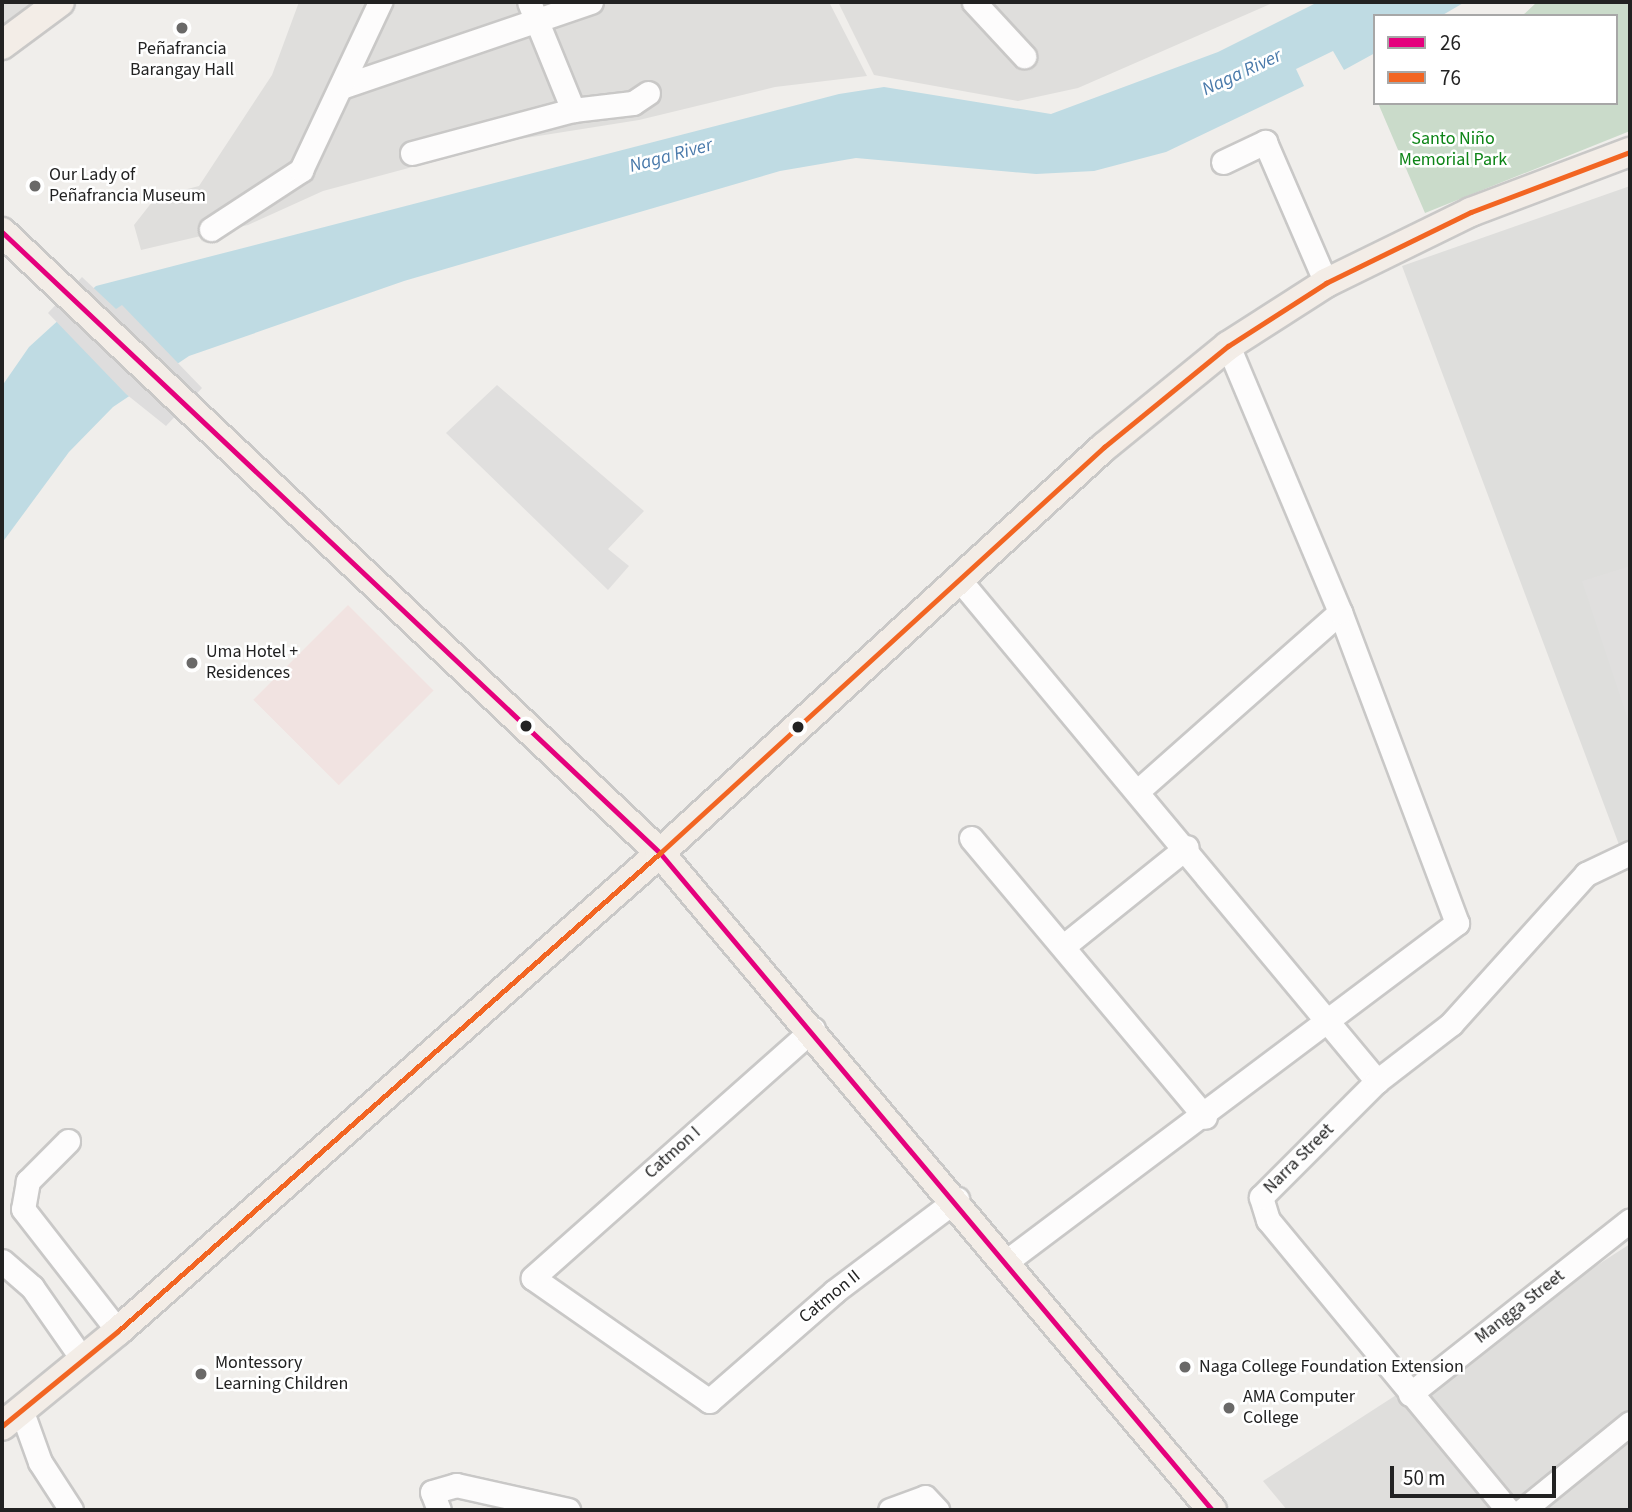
<!DOCTYPE html>
<html>
<head>
<meta charset="utf-8">
<style>
	body { margin:0 }
	#map { position:relative; width:1632px; height:1512px; overflow:hidden; background:#f0eeeb; font-family:"Source Sans 3",sans-serif }
	div>[style] { position:absolute }
	.residential>* { inset:0; background:#dfdedc }
	.commercial>* { inset:0; background:#f1e3e1; transform-origin:0 0 }
	.religious>* { inset:0; background:#dededc }
	.cemetery>* { inset:0; background:#cadbca }
	.parking>* { inset:0; background:#e0dfde }
	.water>* { inset:0; background:#bfdbe3 }
	.pier>* { inset:0; background:#dedddd }
	.roads { filter:drop-shadow(2px 0 #c9c8c7) drop-shadow(-2px 0 #c9c8c7) drop-shadow(0 2px #c9c8c7) drop-shadow(0 -2px #c9c8c7) }
	.minor>* { height:23px; margin:-11.5px; padding:0 11.5px; transform-origin:11.5px; border-radius:11.5px; background:#fdfcfc }
	.major>* { height:28px; margin:-14px; padding:0 14px; transform-origin:14px; border-radius:14px; background:#f3ede7 }
	.bus-1>* { height:5px; margin:-2.5px; padding:0 2.5px; transform-origin:2.5px; border-radius:2.5px; background:#e5007d }
	.bus-2>* { height:5px; margin:-2.5px; padding:0 2.5px; transform-origin:2.5px; border-radius:2.5px; background:#f26522 }
	.dots>* { width:19px; height:19px; translate:-50% -50%; box-sizing:border-box; border:4px solid #fff; border-radius:50% }
	span { translate:-50% -50%; white-space:nowrap; text-align:center; line-height:1.15; -webkit-text-stroke:5px #fff; paint-order:stroke }
	.poi-label { font-size:18px; color:#222 }
	.left { translate:0 -50%; text-align:left }
	.park-label { font-size:18px; color:#0c8416 }
	.street-label { font-size:18px; color:#222 }
	.water-label { font-size:19px; color:#4a7aab; font-style:italic }
	.frame { position:absolute; inset:0; border:4px solid #222; pointer-events:none }
	.legend { position:absolute; left:1373px; top:14px; width:245px; height:91px; box-sizing:border-box; background:#fff; border:2px solid #a7a7a7; margin:0; padding:9px 12px; list-style:none; font-size:21px; color:#222 }
	.legend li { display:flex; align-items:center; gap:14px; height:35px }
	.legend b { width:35px; border:2px solid #a7a7a7 }
	.scale { position:absolute; left:1390px; top:1466px; width:166px; height:32px; box-sizing:border-box; border:4px solid #222; border-top:0; padding-left:9px; font-size:21px; line-height:24px; white-space:nowrap; color:#222; -webkit-text-stroke:5px #fff; paint-order:stroke }
</style>
</head>
<body>
<div id="map">
	<div class="residential">
		<i style="clip-path:polygon(2px 2px,38px 2px,2px 29px)"></i>
		<i style="clip-path:polygon(299px 2px,829px 2px,867px 76px,775px 87px,639px 120px,513px 140px,323px 191px,248px 225px,141px 250px,134px 225px,156px 197px,199px 186px,272px 75px)"></i>
		<i style="clip-path:polygon(838px 2px,1275px 2px,1078px 88px,1018px 101px,874px 75px)"></i>
		<i style="clip-path:polygon(1630px 1244px,1630px 1510px,1287px 1510px,1263px 1481px)"></i>
	</div>
	<div class="commercial">
		<i style="left:348px;top:605px;width:121px;height:134px;rotate:45deg"></i>
	</div>
	<div class="religious">
		<i style="clip-path:polygon(1630px 186px,1630px 874px,1402px 266px)"></i>
	</div>
	<div class="cemetery">
		<i style="clip-path:polygon(1537px 2px,1630px 2px,1630px 131px,1425px 213px,1378px 103px,1616px 103px,1616px 16px,1522px 16px)"></i>
	</div>
	<div class="parking">
		<i style="clip-path:polygon(497px 385px,644px 511px,608px 549px,629px 566px,608px 590px,446px 433px)"></i>
		<i style="clip-path:polygon(1630px 566px,1630px 726px,1582px 581px)"></i>
	</div>
	<div class="water">
		<i style="clip-path:polygon(1318px 2px,1465px 2px,1441px 16px,1375px 16px,1375px 53px,1344px 70px,1333px 51px,1296px 69px,1304px 86px,1166px 152px,1094px 171px,1036px 174px,856px 158px,780px 171px,404px 281px,189px 356px,113px 407px,69px 452px,2px 543px,2px 386px,29px 347px,96px 286px,839px 94px,884px 87px,1051px 114px,1218px 52px)"></i>
	</div>
	<div class="pier">
		<i style="clip-path:polygon(82px 277px,116px 309px,122px 305px,202px 388px,166px 426px,126px 394px,48px 313px)"></i>
	</div>
	<div class="roads">
		<div class="minor">
			<i style="left:529px;top:2px;width:117px;rotate:67.8deg"></i>
			<i style="left:974px;top:2px;width:74px;rotate:47.2deg"></i>
			<i style="left:341px;top:87px;width:264px;rotate:-18.8deg"></i>
			<i style="left:412px;top:153px;width:167px;rotate:-15deg"></i>
			<i style="left:573px;top:110px;width:60px;rotate:-6.7deg"></i>
			<i style="left:633px;top:103px;width:18px;rotate:-34deg"></i>
			<i style="left:1223px;top:162px;width:47px;rotate:-25.5deg"></i>
			<i style="left:1265px;top:142px;width:154px;rotate:66.6deg"></i>
			<i style="left:211px;top:229px;width:108px;rotate:-33.2deg"></i>
			<i style="left:301px;top:170px;width:186px;rotate:-64.8deg"></i>
			<i style="left:958px;top:578px;width:655px;rotate:50.21deg"></i>
			<i style="left:1140px;top:789px;width:267px;rotate:-41.5deg"></i>
			<i style="left:971px;top:838px;width:364px;rotate:50deg"></i>
			<i style="left:1065px;top:945px;width:156px;rotate:-38.8deg"></i>
			<i style="left:813px;top:1029px;width:375px;rotate:138.4deg"></i>
			<i style="left:533px;top:1278px;width:215px;rotate:34.9deg"></i>
			<i style="left:709px;top:1401px;width:167px;rotate:-41.1deg"></i>
			<i style="left:835px;top:1291px;width:153px;rotate:-37deg"></i>
			<i style="left:68px;top:1141px;width:57px;rotate:135deg"></i>
			<i style="left:28px;top:1181px;width:28px;rotate:100deg"></i>
			<i style="left:23px;top:1209px;width:155px;rotate:52.1deg"></i>
			<i style="left:2px;top:1261px;width:40px;rotate:41deg"></i>
			<i style="left:32px;top:1287px;width:89px;rotate:55.1deg"></i>
			<i style="left:1007px;top:1261px;width:563px;rotate:-36.91deg"></i>
			<i style="left:1457px;top:923px;width:332px;rotate:-110.6deg"></i>
			<i style="left:1340px;top:612px;width:289px;rotate:-112.8deg"></i>
			<i style="left:1410px;top:1394px;width:280px;rotate:-38.3deg"></i>
			<i style="left:22px;top:1412px;width:53px;rotate:70.2deg"></i>
			<i style="left:40px;top:1462px;width:57px;rotate:57.1deg"></i>
			<i style="left:439px;top:1510px;width:19px;rotate:-111deg"></i>
			<i style="left:432px;top:1492px;width:25px;rotate:-16deg"></i>
			<i style="left:456px;top:1485px;width:115px;rotate:12.6deg"></i>
			<i style="left:890px;top:1510px;width:37px;rotate:-20deg"></i>
			<i style="left:925px;top:1497px;width:18px;rotate:47deg"></i>
			<i style="left:1508px;top:1510px;width:376px;rotate:-129.6deg"></i>
			<i style="left:1268px;top:1220px;width:24px;rotate:-107deg"></i>
			<i style="left:1261px;top:1197px;width:164px;rotate:-45deg"></i>
			<i style="left:1377px;top:1081px;width:93px;rotate:-37.6deg"></i>
			<i style="left:1451px;top:1024px;width:202px;rotate:-48deg"></i>
			<i style="left:1586px;top:874px;width:49px;rotate:-25.5deg"></i>
			<i style="left:1523px;top:1510px;width:138px;rotate:-39.1deg"></i>
		</div>
		<div class="major">
			<i style="left:2px;top:45px;width:72px;rotate:-36.6deg"></i>
			<i style="left:2px;top:232px;width:905px;rotate:43.34deg"></i>
			<i style="left:660px;top:853px;width:858px;rotate:49.96deg"></i>
			<i style="left:2px;top:1426px;width:150px;rotate:-39.3deg"></i>
			<i style="left:118px;top:1331px;width:723px;rotate:-41.41deg"></i>
			<i style="left:660px;top:853px;width:602px;rotate:-42.44deg"></i>
			<i style="left:1104px;top:447px;width:160px;rotate:-39.2deg"></i>
			<i style="left:1228px;top:346px;width:117px;rotate:-32.7deg"></i>
			<i style="left:1326px;top:283px;width:161px;rotate:-26.1deg"></i>
			<i style="left:1471px;top:212px;width:170px;rotate:-20.7deg"></i>
		</div>
	</div>
	<div class="bus-1">
		<i style="left:2px;top:232px;width:905px;rotate:43.34deg"></i>
		<i style="left:660px;top:853px;width:858px;rotate:49.96deg"></i>
	</div>
	<div class="bus-2">
		<i style="left:2px;top:1426px;width:150px;rotate:-39.3deg"></i>
		<i style="left:118px;top:1331px;width:723px;rotate:-41.41deg"></i>
		<i style="left:660px;top:853px;width:602px;rotate:-42.44deg"></i>
		<i style="left:1104px;top:447px;width:160px;rotate:-39.2deg"></i>
		<i style="left:1228px;top:346px;width:117px;rotate:-32.7deg"></i>
		<i style="left:1326px;top:283px;width:161px;rotate:-26.1deg"></i>
		<i style="left:1471px;top:212px;width:170px;rotate:-20.7deg"></i>
	</div>
	<div class="dots">
		<i style="left:182px;top:28px;background:#6a6968"></i>
		<i style="left:35px;top:186px;background:#6a6968"></i>
		<i style="left:192px;top:663px;background:#6a6968"></i>
		<i style="left:526px;top:726px;background:#222"></i>
		<i style="left:798px;top:727px;background:#222"></i>
		<i style="left:1185px;top:1367px;background:#6a6968"></i>
		<i style="left:201px;top:1374px;background:#6a6968"></i>
		<i style="left:1229px;top:1408px;background:#6a6968"></i>
	</div>
	<div class="poi-label">
		<span style="left:182px;top:60px">Peñafrancia<br>Barangay Hall</span>
		<span class="left" style="left:49px;top:186px">Our Lady of<br>Peñafrancia Museum</span>
		<span class="left" style="left:206px;top:663px">Uma Hotel +<br>Residences</span>
		<span class="left" style="left:215px;top:1374px">Montessory<br>Learning Children</span>
		<span class="left" style="left:1199px;top:1367px">Naga College Foundation Extension</span>
		<span class="left" style="left:1243px;top:1408px">AMA Computer<br>College</span>
	</div>
	<div class="park-label">
		<span style="left:1453px;top:150px">Santo Niño<br>Memorial Park</span>
	</div>
	<div class="street-label">
		<span style="left:673px;top:1153px;rotate:-42deg">Catmon I</span>
		<span style="left:1299px;top:1159px;rotate:-45deg">Narra Street</span>
		<span style="left:830px;top:1297px;rotate:-39deg">Catmon II</span>
		<span style="left:1520px;top:1307px;rotate:-38deg">Mangga Street</span>
	</div>
	<div class="water-label">
		<span style="left:1242px;top:73px;rotate:-25deg">Naga River</span>
		<span style="left:671px;top:156px;rotate:-15deg">Naga River</span>
	</div>
	<div class="frame"></div>
	<ul class="legend">
	<li><b style="height:9px;background:#e5007d"></b>26</li>
	<li><b style="height:9px;background:#f26522"></b>76</li>
	</ul>
	<div class="scale">50 m</div>
</div>
</body>
</html>
